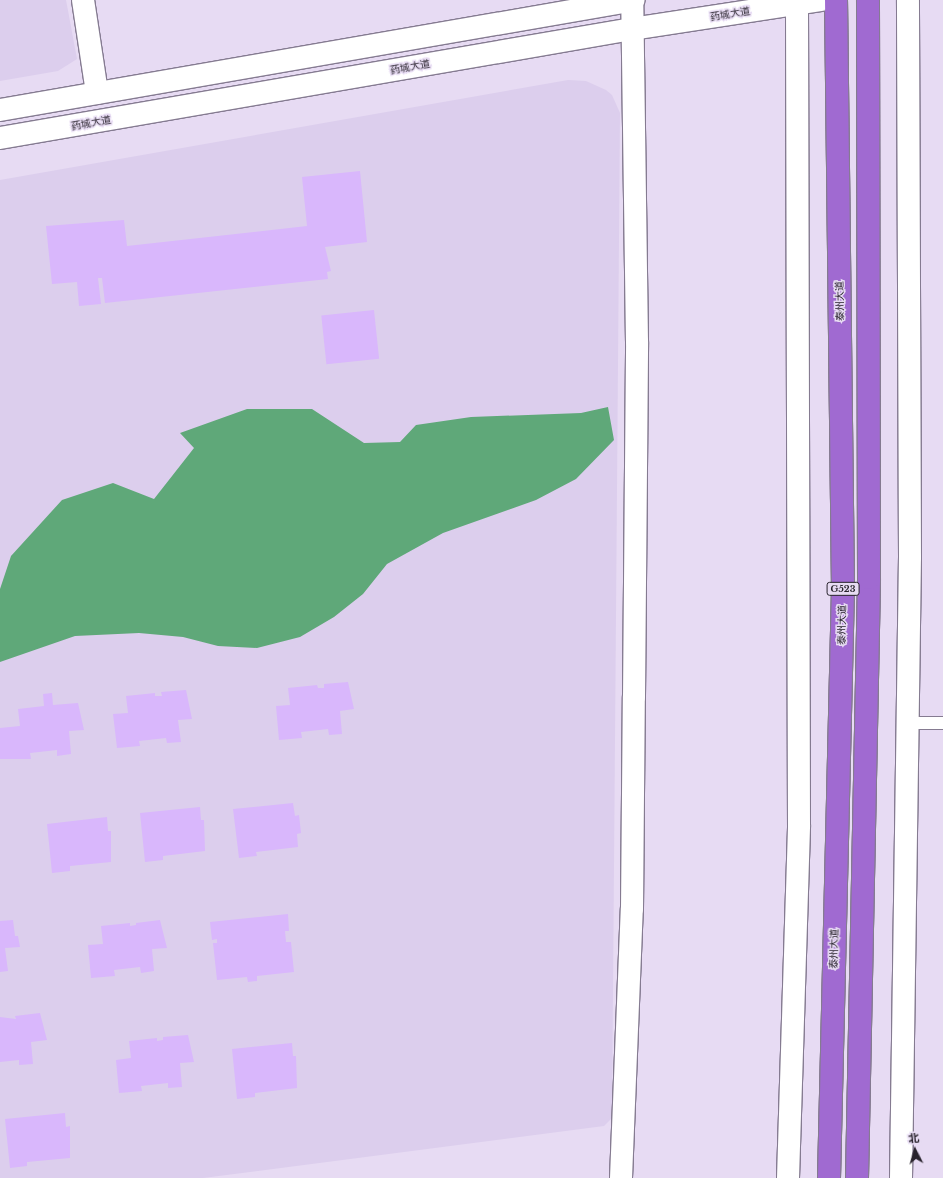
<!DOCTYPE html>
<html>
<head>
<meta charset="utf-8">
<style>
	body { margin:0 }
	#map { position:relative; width:943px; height:1178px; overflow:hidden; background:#e7dbf3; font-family:"Libre Baskerville","Noto Sans SC",serif }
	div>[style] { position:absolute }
	.built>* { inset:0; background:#dcceed }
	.water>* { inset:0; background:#5fa879 }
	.building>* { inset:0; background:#d9b7fc; transform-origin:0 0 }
	.roads { filter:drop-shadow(1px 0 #857b91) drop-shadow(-1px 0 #857b91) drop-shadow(0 1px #857b91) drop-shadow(0 -1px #857b91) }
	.lane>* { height:12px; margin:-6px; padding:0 6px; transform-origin:6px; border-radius:6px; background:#fff }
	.street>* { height:22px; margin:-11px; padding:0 11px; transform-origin:11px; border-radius:11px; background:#fff }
	.secondary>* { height:22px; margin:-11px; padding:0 11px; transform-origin:11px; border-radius:11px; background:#fff }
	.highway>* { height:22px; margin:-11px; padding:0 11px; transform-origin:11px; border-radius:11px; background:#a06ad1 }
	span { translate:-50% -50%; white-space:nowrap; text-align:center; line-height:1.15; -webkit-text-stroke:3px #e7dbf3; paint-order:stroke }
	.shield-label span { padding:1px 3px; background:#e7dbf3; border:1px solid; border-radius:3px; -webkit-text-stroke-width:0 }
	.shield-label { font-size:9px; color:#28232c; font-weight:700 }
	.street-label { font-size:10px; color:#28232c }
	.north { position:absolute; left:895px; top:1130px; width:40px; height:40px; -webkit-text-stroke:3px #e7dbf3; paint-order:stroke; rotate:354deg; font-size:11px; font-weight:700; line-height:16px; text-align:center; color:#28232c }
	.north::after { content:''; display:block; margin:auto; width:14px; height:18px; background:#28232c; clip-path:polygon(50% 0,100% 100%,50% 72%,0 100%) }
</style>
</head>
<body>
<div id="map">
	<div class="built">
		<i style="clip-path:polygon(0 0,66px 0,77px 59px,58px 71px,0 81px)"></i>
		<i style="clip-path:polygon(568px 80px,586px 81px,606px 90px,612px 95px,620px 113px,612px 1118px,604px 1126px,203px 1178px,0 1178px,0 180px)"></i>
	</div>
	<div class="water">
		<i style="clip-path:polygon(608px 407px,614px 440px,576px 479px,536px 500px,443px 533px,387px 564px,363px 594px,334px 617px,300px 637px,257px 648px,218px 646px,183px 637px,139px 633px,75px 636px,0 662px,0 589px,11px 556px,62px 500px,113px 483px,154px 499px,194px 448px,180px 433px,247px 409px,312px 409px,364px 443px,400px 442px,416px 425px,471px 417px,581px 413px)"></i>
	</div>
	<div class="building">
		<i style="clip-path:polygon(360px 171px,367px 242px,325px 247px,331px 271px,327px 272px,328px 279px,105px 303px,102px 278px,98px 278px,101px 304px,79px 306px,77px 282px,52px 284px,46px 226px,124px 220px,127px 246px,307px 226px,302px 177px)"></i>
		<i style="left:374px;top:310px;width:49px;height:53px;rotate:84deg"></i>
		<i style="clip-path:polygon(348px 682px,354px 709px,340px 711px,342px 734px,329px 735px,328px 729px,301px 732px,302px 738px,279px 740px,276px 706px,290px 705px,288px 688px,317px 685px,318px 688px,324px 688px,324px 684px)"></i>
		<i style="clip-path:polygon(186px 690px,192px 719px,178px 720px,181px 742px,167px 743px,166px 738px,139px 741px,140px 746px,117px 748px,113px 714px,128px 713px,126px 696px,155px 693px,155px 696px,162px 696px,161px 692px)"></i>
		<i style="clip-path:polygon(52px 693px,53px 705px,78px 703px,84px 730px,69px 731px,71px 754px,57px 756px,57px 750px,30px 753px,31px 759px,0 759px,0 728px,20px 726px,18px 709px,44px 706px,43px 694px)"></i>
		<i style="clip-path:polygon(293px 803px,295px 816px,299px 815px,301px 833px,297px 834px,298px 847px,256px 852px,257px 856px,239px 858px,233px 809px)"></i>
		<i style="clip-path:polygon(200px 807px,201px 820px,204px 820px,205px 851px,163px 856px,163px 860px,145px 862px,140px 813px)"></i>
		<i style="clip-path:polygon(107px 817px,108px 831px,111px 831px,111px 862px,70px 866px,70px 871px,52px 873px,47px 824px)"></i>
		<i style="clip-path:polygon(288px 914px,289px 931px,285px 931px,286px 942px,291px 942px,294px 972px,257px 976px,257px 981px,248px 982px,247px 977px,217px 980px,213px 943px,217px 943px,217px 939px,212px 940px,210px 922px)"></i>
		<i style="clip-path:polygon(13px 920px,15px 936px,18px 936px,20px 947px,5px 948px,8px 971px,0 972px,0 921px)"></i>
		<i style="clip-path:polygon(160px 920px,167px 948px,152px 949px,154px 971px,141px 973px,140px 967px,114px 970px,115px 976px,91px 978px,88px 945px,103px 944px,101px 926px,130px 923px,130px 926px,136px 925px,136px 923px)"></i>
		<i style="clip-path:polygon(40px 1013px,47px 1040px,31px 1042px,33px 1064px,19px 1065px,19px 1060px,0 1062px,0 1017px,16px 1019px,15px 1016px)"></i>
		<i style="clip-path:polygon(188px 1035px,194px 1062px,180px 1063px,182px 1087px,168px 1088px,168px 1083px,141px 1086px,142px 1091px,119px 1093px,116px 1060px,131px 1058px,129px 1041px,157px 1038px,157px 1041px,163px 1040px,163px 1037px)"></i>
		<i style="clip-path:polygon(292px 1043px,293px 1056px,296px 1056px,297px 1088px,255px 1093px,255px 1097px,237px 1099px,232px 1049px)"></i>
		<i style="clip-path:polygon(65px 1113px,66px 1127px,70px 1126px,70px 1158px,27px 1162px,27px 1166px,10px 1168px,5px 1119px)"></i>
	</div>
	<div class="roads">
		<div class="lane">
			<i style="left:907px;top:723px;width:36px"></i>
		</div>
		<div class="street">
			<i style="left:788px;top:1178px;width:353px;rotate:-88.2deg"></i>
			<i style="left:799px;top:825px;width:825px;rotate:-90.14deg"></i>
			<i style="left:901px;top:1178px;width:621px;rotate:-89.17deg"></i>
			<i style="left:910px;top:557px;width:557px;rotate:-90.21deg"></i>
		</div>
		<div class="secondary">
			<i style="left:83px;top:0;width:94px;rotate:81.4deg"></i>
			<i style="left:0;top:110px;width:643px;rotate:-9.84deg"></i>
			<i style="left:0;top:138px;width:641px;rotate:-9.79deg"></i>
			<i style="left:632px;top:29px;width:191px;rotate:-8.7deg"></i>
			<i style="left:621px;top:1178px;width:269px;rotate:-87.7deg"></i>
			<i style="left:632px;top:909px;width:212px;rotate:-89.5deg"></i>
			<i style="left:634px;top:697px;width:355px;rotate:-89.5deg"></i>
			<i style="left:637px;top:342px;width:342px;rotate:-90.8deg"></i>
		</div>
		<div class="highway">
			<i style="left:829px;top:1178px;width:590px;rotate:-88.64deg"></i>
			<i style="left:843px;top:588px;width:588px;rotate:-90.68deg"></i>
			<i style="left:857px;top:1178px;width:600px;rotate:-88.85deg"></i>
			<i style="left:869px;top:578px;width:578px;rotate:-90.1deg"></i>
		</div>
	</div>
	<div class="shield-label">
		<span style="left:843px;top:589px">G523</span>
	</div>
	<div class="street-label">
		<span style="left:730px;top:14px;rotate:-9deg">药城大道</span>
		<span style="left:410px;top:67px;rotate:-10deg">药城大道</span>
		<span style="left:91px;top:123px;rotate:-10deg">药城大道</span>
		<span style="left:840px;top:301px;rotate:-91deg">泰州大道</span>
		<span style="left:842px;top:625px;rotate:-89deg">泰州大道</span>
		<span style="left:834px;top:949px;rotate:-89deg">泰州大道</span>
	</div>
	<div class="north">北</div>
</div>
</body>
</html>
